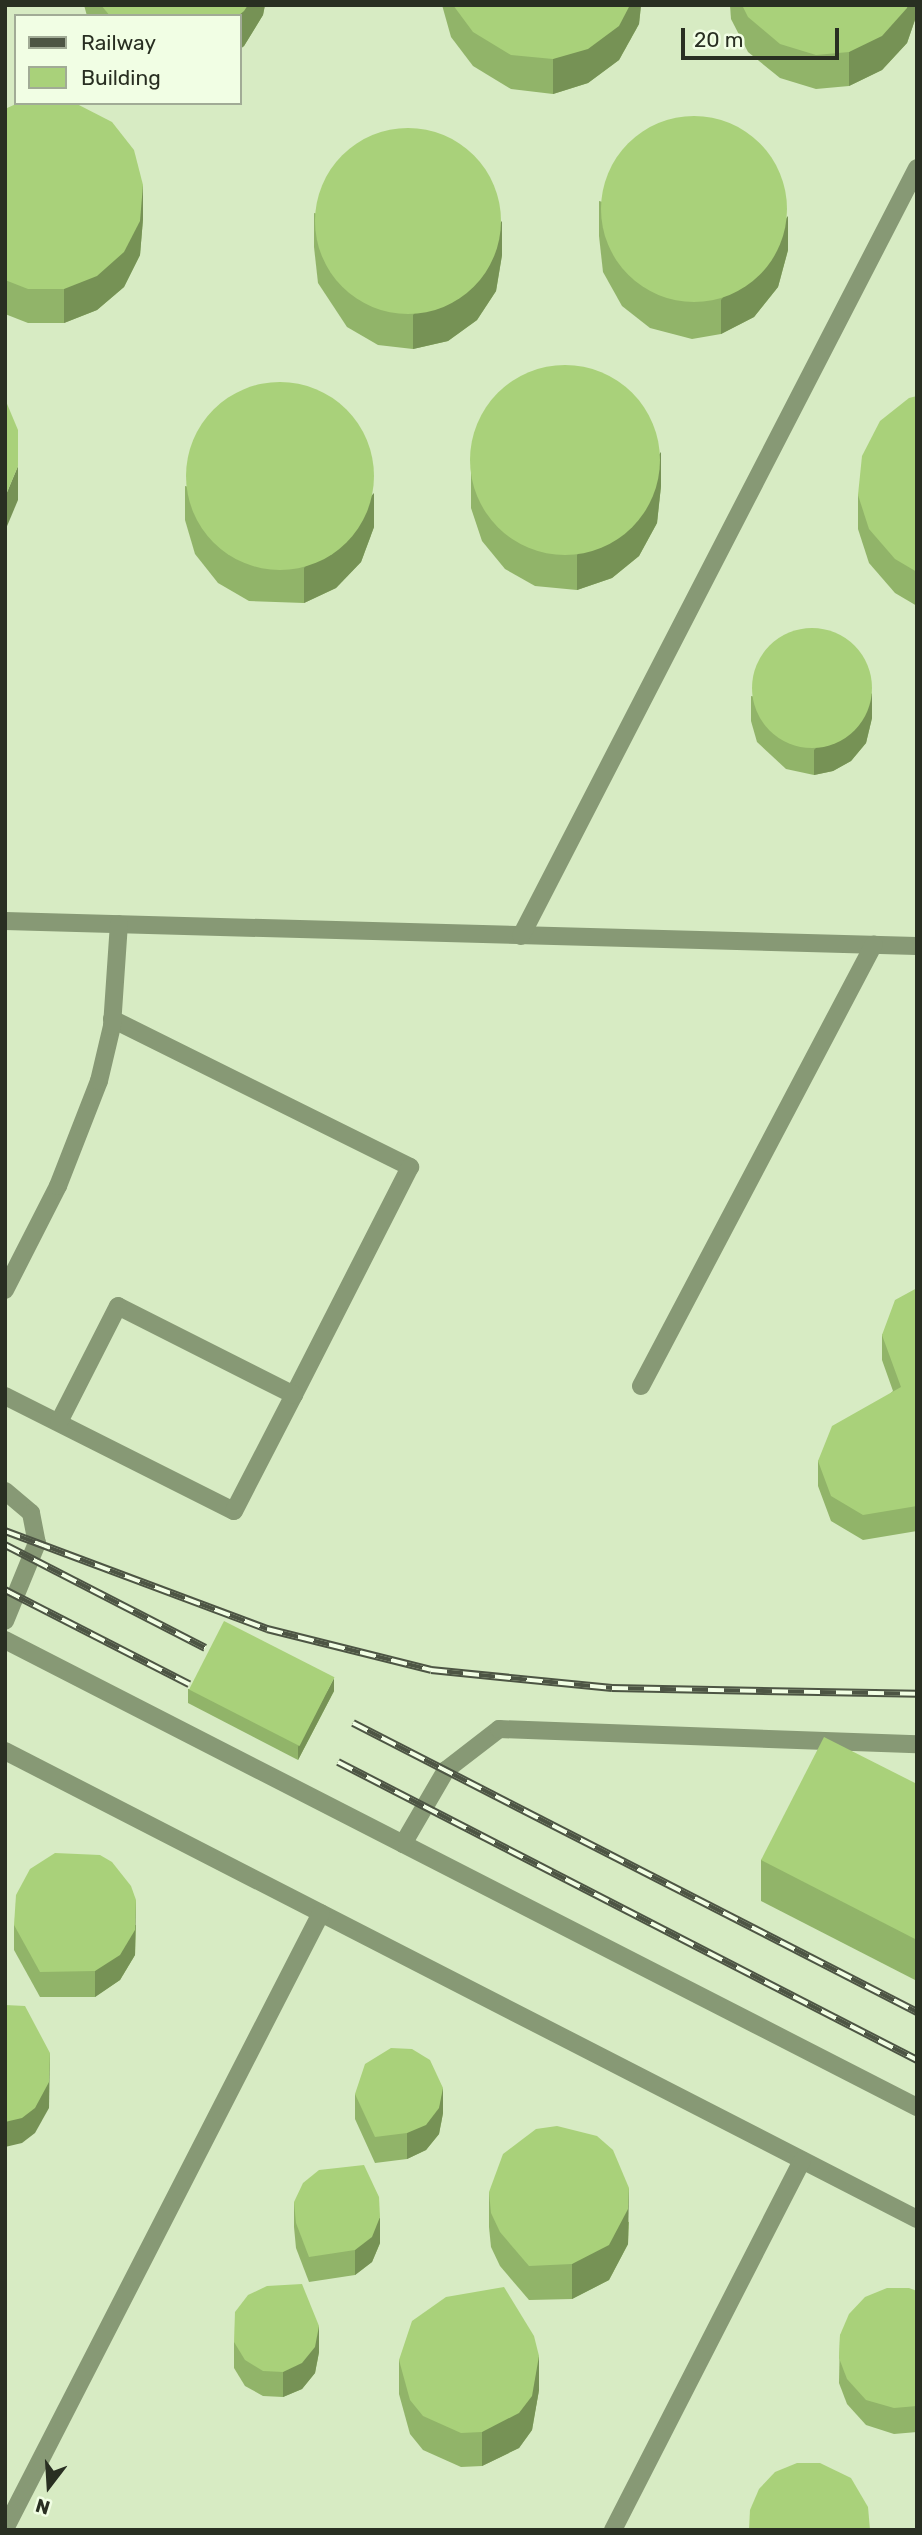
<!DOCTYPE html>
<html>
<head>
<meta charset="utf-8">
<style>
	body { margin:0 }
	#map { position:relative; width:922px; height:2535px; overflow:hidden; background:#e2f2d2; font-family:Rubik,sans-serif }
	div>[style] { position:absolute }
	.built>* { inset:0; background:#d7ebc3 }
	.lane>* { height:18px; margin:-9px; padding:0 9px; transform-origin:9px; border-radius:9px; background:#879975 }
	.rail>* { height:8px; margin-top:-4px; transform-origin:0; background:repeating-linear-gradient(90deg,#f1fee4 0 16px,#4d5544 0 32px); box-sizing:border-box; border-block:2px solid #4d5544 }
	.wall>* { inset:0; background:#91b469 }
	.shaded-wall>* { inset:0; background:#769255 }
	.building>* { inset:0; background:#a9d17a; transform-origin:0 0 }
	.round { border-radius:50% }
	span { translate:-50% -50%; white-space:nowrap; text-align:center; line-height:1.15; -webkit-text-stroke:7px #f1fee4; paint-order:stroke }
	.frame { position:absolute; inset:0; border:7px solid #292f22; pointer-events:none }
	.legend { position:absolute; left:14px; top:14px; width:228px; height:91px; box-sizing:border-box; background:#f1fee4; border:2px solid #a1ab96; margin:0; padding:9px 12px; list-style:none; font-size:21px; color:#292f22 }
	.legend li { display:flex; align-items:center; gap:14px; height:35px }
	.legend b { width:35px; border:2px solid #a1ab96 }
	.north { position:absolute; left:14px; top:2451px; width:70px; height:70px; -webkit-text-stroke:5px #f1fee4; paint-order:stroke; rotate:197deg; font-size:19px; font-weight:700; line-height:28px; text-align:center; color:#292f22 }
	.north::after { content:''; display:block; margin:auto; width:24px; height:32px; background:#292f22; clip-path:polygon(50% 0,100% 100%,50% 72%,0 100%) }
	.scale { position:absolute; left:681px; top:28px; width:158px; height:32px; box-sizing:border-box; border:4px solid #292f22; border-top:0; padding-left:9px; font-size:21px; line-height:24px; white-space:nowrap; color:#292f22; -webkit-text-stroke:5px #f1fee4; paint-order:stroke }
</style>
</head>
<body>
<div id="map">
	<div class="built">
		<i style="clip-path:polygon(evenodd,5px 5px,917px 5px,917px 2530px,5px 2530px,5px 5px,16px 16px,240px 16px,240px 103px,16px 103px,16px 16px)"></i>
	</div>
	<div class="lane">
		<i style="left:5px;top:921px;width:912px;rotate:1.57deg"></i>
		<i style="left:521px;top:936px;width:864px;rotate:-62.72deg"></i>
		<i style="left:112px;top:1019px;width:333px;rotate:26.4deg"></i>
		<i style="left:410px;top:1167px;width:256px;rotate:117deg"></i>
		<i style="left:5px;top:1290px;width:117px;rotate:-63deg"></i>
		<i style="left:58px;top:1186px;width:113px;rotate:-68.7deg"></i>
		<i style="left:99px;top:1081px;width:57px;rotate:-76.7deg"></i>
		<i style="left:112px;top:1026px;width:102px;rotate:-86.1deg"></i>
		<i style="left:641px;top:1386px;width:499px;rotate:-62.2deg"></i>
		<i style="left:5px;top:1396px;width:256px;rotate:26.7deg"></i>
		<i style="left:234px;top:1511px;width:131px;rotate:-62.7deg"></i>
		<i style="left:294px;top:1395px;width:197px;rotate:-153.2deg"></i>
		<i style="left:118px;top:1306px;width:130px;rotate:117deg"></i>
		<i style="left:5px;top:1491px;width:34px;rotate:40deg"></i>
		<i style="left:31px;top:1513px;width:31px;rotate:79deg"></i>
		<i style="left:37px;top:1543px;width:84px;rotate:112.3deg"></i>
		<i style="left:5px;top:1640px;width:1025px;rotate:27.12deg"></i>
		<i style="left:5px;top:1751px;width:1025px;rotate:27.16deg"></i>
		<i style="left:403px;top:1844px;width:86px;rotate:-59.8deg"></i>
		<i style="left:446px;top:1770px;width:67px;rotate:-37.7deg"></i>
		<i style="left:499px;top:1729px;width:418px;rotate:2.1deg"></i>
		<i style="left:5px;top:2529px;width:692px;rotate:-62.84deg"></i>
		<i style="left:613px;top:2530px;width:415px;rotate:-62.9deg"></i>
	</div>
	<div class="rail">
		<i style="left:5px;top:1531px;width:280px;rotate:20.5deg"></i>
		<i style="left:267px;top:1629px;width:169px;rotate:14deg"></i>
		<i style="left:431px;top:1670px;width:182px;rotate:5.7deg"></i>
		<i style="left:612px;top:1688px;width:305px;rotate:1.1deg"></i>
		<i style="left:5px;top:1545px;width:225px;rotate:27.2deg"></i>
		<i style="left:5px;top:1590px;width:207px;rotate:27.1deg"></i>
		<i style="left:353px;top:1723px;width:634px;rotate:27.13deg"></i>
		<i style="left:338px;top:1762px;width:651px;rotate:27.23deg"></i>
	</div>
	<div class="wall">
		<i style="clip-path:polygon(84px 5px,265px 5px,263px 15px,244px 46px,240px 49px,240px 16px,87px 16px)"></i>
		<i style="clip-path:polygon(442px 5px,641px 5px,639px 24px,619px 60px,588px 83px,553px 94px,511px 89px,473px 66px,451px 37px)"></i>
		<i style="clip-path:polygon(730px 5px,917px 5px,917px 14px,907px 43px,882px 70px,849px 86px,816px 89px,780px 78px,748px 52px,731px 19px)"></i>
		<i style="clip-path:polygon(5px 109px,143px 219px,140px 255px,124px 287px,97px 310px,64px 323px,28px 323px,5px 314px)"></i>
		<i style="clip-path:polygon(599px 201px,788px 250px,778px 287px,754px 317px,721px 334px,692px 339px,650px 328px,622px 306px,603px 272px,599px 236px)"></i>
		<i style="clip-path:polygon(314px 213px,502px 255px,496px 291px,477px 320px,448px 341px,413px 349px,378px 345px,347px 327px,318px 283px,314px 247px)"></i>
		<i style="clip-path:polygon(917px 396px,917px 606px,895px 593px,869px 563px,858px 529px,858px 495px)"></i>
		<i style="clip-path:polygon(471px 473px,661px 486px,657px 523px,639px 556px,612px 578px,577px 590px,535px 586px,505px 569px,482px 541px,471px 508px)"></i>
		<i style="clip-path:polygon(185px 486px,374px 527px,361px 562px,336px 588px,304px 603px,249px 601px,218px 583px,195px 554px,185px 520px)"></i>
		<i style="clip-path:polygon(751px 696px,872px 718px,866px 743px,851px 761px,833px 771px,814px 775px,786px 769px,757px 742px,751px 721px)"></i>
		<i style="clip-path:polygon(917px 1288px,917px 1531px,863px 1540px,831px 1521px,818px 1486px,818px 1461px,893px 1391px,882px 1360px,882px 1335px)"></i>
		<i style="clip-path:polygon(188px 1689px,334px 1691px,298px 1760px,188px 1703px)"></i>
		<i style="clip-path:polygon(917px 1784px,917px 1981px,761px 1901px,761px 1860px)"></i>
		<i style="clip-path:polygon(14px 1925px,136px 1925px,135px 1955px,120px 1980px,95px 1997px,40px 1997px,14px 1950px)"></i>
		<i style="clip-path:polygon(355px 2094px,443px 2113px,439px 2134px,426px 2150px,407px 2159px,375px 2163px,355px 2119px)"></i>
		<i style="clip-path:polygon(489px 2192px,629px 2222px,628px 2244px,609px 2280px,572px 2299px,529px 2300px,500px 2266px,491px 2247px,489px 2227px)"></i>
		<i style="clip-path:polygon(294px 2202px,380px 2243px,372px 2262px,355px 2275px,309px 2282px,296px 2248px,294px 2227px)"></i>
		<i style="clip-path:polygon(917px 2291px,917px 2432px,894px 2434px,866px 2425px,847px 2404px,839px 2383px,840px 2335px)"></i>
		<i style="clip-path:polygon(234px 2342px,319px 2352px,315px 2373px,302px 2389px,283px 2397px,263px 2396px,245px 2386px,234px 2368px)"></i>
		<i style="clip-path:polygon(399px 2360px,539px 2390px,532px 2430px,519px 2448px,482px 2466px,461px 2467px,423px 2450px,410px 2434px,399px 2394px)"></i>
	</div>
	<div class="shaded-wall">
		<i style="clip-path:polygon(248px 5px,265px 5px,263px 15px,244px 46px,240px 49px,240px 16px,238px 16px)"></i>
		<i style="clip-path:polygon(630px 5px,641px 5px,639px 24px,619px 60px,588px 83px,553px 94px,553px 59px)"></i>
		<i style="clip-path:polygon(908px 5px,917px 5px,917px 14px,907px 43px,882px 70px,849px 86px,849px 52px)"></i>
		<i style="clip-path:polygon(143px 185px,143px 219px,140px 255px,124px 287px,97px 310px,64px 323px,64px 289px)"></i>
		<i style="clip-path:polygon(788px 216px,788px 250px,778px 287px,754px 317px,721px 334px,721px 300px)"></i>
		<i style="clip-path:polygon(502px 221px,502px 255px,496px 291px,477px 320px,448px 341px,413px 349px,413px 315px)"></i>
		<i style="clip-path:polygon(661px 452px,661px 486px,657px 523px,639px 556px,612px 578px,577px 590px,577px 555px)"></i>
		<i style="clip-path:polygon(18px 466px,18px 500px,5px 531px,5px 497px)"></i>
		<i style="clip-path:polygon(374px 493px,374px 527px,361px 562px,336px 588px,304px 603px,304px 568px)"></i>
		<i style="clip-path:polygon(872px 693px,872px 718px,866px 743px,851px 761px,833px 771px,814px 775px,814px 750px)"></i>
		<i style="clip-path:polygon(334px 1678px,334px 1691px,298px 1760px,298px 1747px)"></i>
		<i style="clip-path:polygon(136px 1900px,135px 1955px,120px 1980px,95px 1997px,95px 1971px)"></i>
		<i style="clip-path:polygon(50px 2053px,49px 2108px,35px 2133px,22px 2143px,5px 2147px,5px 2122px)"></i>
		<i style="clip-path:polygon(443px 2088px,443px 2113px,439px 2134px,426px 2150px,407px 2159px,407px 2133px)"></i>
		<i style="clip-path:polygon(629px 2188px,628px 2244px,609px 2280px,572px 2299px,572px 2264px)"></i>
		<i style="clip-path:polygon(380px 2217px,380px 2243px,372px 2262px,355px 2275px,355px 2250px)"></i>
		<i style="clip-path:polygon(319px 2326px,319px 2352px,315px 2373px,302px 2389px,283px 2397px,283px 2372px)"></i>
		<i style="clip-path:polygon(539px 2356px,539px 2390px,532px 2430px,519px 2448px,482px 2466px,482px 2432px)"></i>
	</div>
	<div class="building">
		<i style="clip-path:polygon(101px 5px,248px 5px,244px 11px,238px 16px,110px 16px)"></i>
		<i style="clip-path:polygon(453px 5px,630px 5px,619px 26px,588px 49px,553px 59px,511px 55px,473px 32px)"></i>
		<i style="clip-path:polygon(742px 5px,908px 5px,907px 8px,882px 36px,849px 52px,816px 55px,780px 44px,748px 17px)"></i>
		<i style="clip-path:polygon(18px 103px,75px 103px,112px 122px,134px 150px,143px 185px,140px 221px,124px 252px,97px 276px,64px 289px,28px 289px,5px 280px,5px 109px)"></i>
		<i class="round" style="left:601px;top:116px;width:186px;height:186px"></i>
		<i class="round" style="left:315px;top:128px;width:186px;height:186px"></i>
		<i class="round" style="left:470px;top:365px;width:190px;height:190px"></i>
		<i class="round" style="left:186px;top:382px;width:188px;height:188px"></i>
		<i style="clip-path:polygon(917px 396px,917px 572px,895px 559px,869px 529px,858px 495px,862px 456px,880px 421px,909px 398px)"></i>
		<i style="clip-path:polygon(5px 399px,18px 430px,18px 466px,5px 497px)"></i>
		<i class="round" style="left:752px;top:628px;width:120px;height:120px"></i>
		<i style="clip-path:polygon(917px 1288px,917px 1506px,863px 1515px,831px 1496px,818px 1461px,832px 1426px,901px 1387px,882px 1335px,895px 1300px)"></i>
		<i style="left:224px;top:1621px;width:124px;height:77px;rotate:27deg"></i>
		<i style="clip-path:polygon(824px 1737px,917px 1784px,917px 1940px,761px 1860px)"></i>
		<i style="clip-path:polygon(55px 1853px,100px 1855px,112px 1862px,131px 1886px,136px 1900px,135px 1930px,120px 1955px,95px 1971px,40px 1972px,14px 1925px,16px 1895px,30px 1869px)"></i>
		<i style="clip-path:polygon(5px 2005px,25px 2006px,50px 2053px,49px 2082px,35px 2108px,22px 2118px,5px 2122px)"></i>
		<i style="clip-path:polygon(391px 2048px,412px 2049px,430px 2060px,443px 2088px,439px 2108px,426px 2125px,407px 2133px,375px 2137px,355px 2094px,365px 2064px)"></i>
		<i style="clip-path:polygon(557px 2126px,597px 2136px,613px 2150px,629px 2188px,628px 2209px,609px 2245px,572px 2264px,529px 2266px,500px 2232px,491px 2213px,489px 2192px,503px 2154px,536px 2129px)"></i>
		<i style="clip-path:polygon(364px 2165px,379px 2197px,380px 2217px,372px 2237px,355px 2250px,309px 2257px,296px 2223px,294px 2202px,303px 2183px,319px 2170px)"></i>
		<i style="clip-path:polygon(302px 2284px,319px 2326px,315px 2347px,302px 2363px,283px 2372px,263px 2371px,245px 2360px,234px 2342px,235px 2312px,248px 2295px,267px 2286px)"></i>
		<i style="clip-path:polygon(504px 2287px,534px 2336px,539px 2356px,532px 2396px,519px 2413px,482px 2432px,461px 2433px,423px 2416px,410px 2400px,399px 2360px,412px 2321px,446px 2297px)"></i>
		<i style="clip-path:polygon(887px 2288px,909px 2288px,917px 2291px,917px 2406px,894px 2408px,866px 2400px,847px 2379px,839px 2358px,840px 2335px,849px 2314px,865px 2297px)"></i>
		<i style="clip-path:polygon(797px 2463px,820px 2463px,851px 2478px,868px 2507px,870px 2530px,749px 2530px,750px 2510px,759px 2489px,775px 2472px)"></i>
	</div>
	<div class="frame"></div>
	<ul class="legend">
	<li><b style="height:9px;background:#4d5544"></b>Railway</li>
	<li><b style="height:19px;background:#a9d17a"></b>Building</li>
	</ul>
	<div class="north">N</div>
	<div class="scale">20 m</div>
</div>
</body>
</html>
